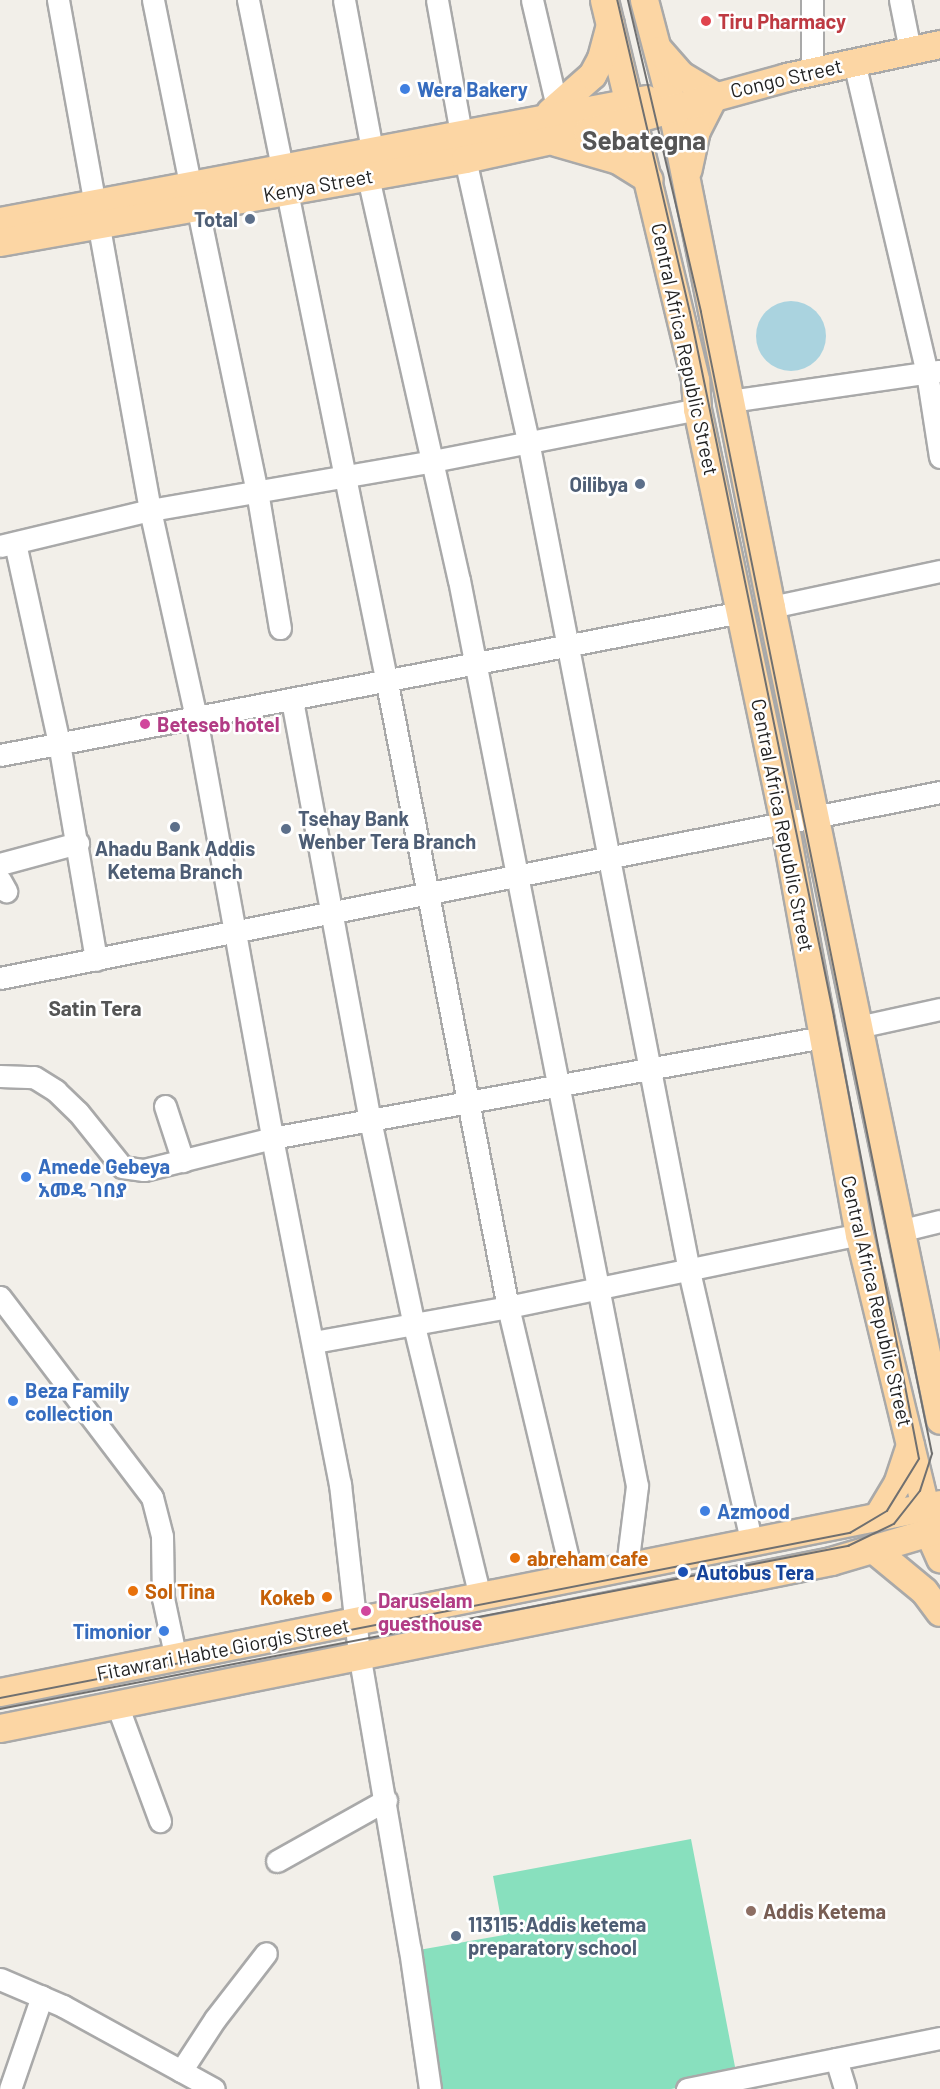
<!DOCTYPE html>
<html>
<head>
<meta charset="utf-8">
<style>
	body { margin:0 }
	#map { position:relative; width:940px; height:2089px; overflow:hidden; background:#f2efe9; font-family:Barlow,"Noto Sans Ethiopic",sans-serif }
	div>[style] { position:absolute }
	.pitch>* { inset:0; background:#88e0be }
	.water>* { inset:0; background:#aad3df }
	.round { border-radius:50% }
	.roads { filter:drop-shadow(2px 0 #a9a9a9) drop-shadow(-2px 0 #a9a9a9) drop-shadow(0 2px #a9a9a9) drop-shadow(0 -2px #a9a9a9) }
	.minor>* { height:21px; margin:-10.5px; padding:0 10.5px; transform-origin:10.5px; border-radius:10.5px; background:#fff }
	.major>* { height:27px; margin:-13.5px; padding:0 13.5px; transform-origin:13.5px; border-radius:13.5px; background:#fcd6a4 }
	.tram>* { height:1.5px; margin:-0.75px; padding:0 0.75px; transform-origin:0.75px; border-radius:0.75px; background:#707070 }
	.dots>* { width:16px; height:16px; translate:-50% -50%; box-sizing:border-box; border:3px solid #fff; border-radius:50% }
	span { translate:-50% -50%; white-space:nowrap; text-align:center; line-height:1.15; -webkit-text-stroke:5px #fff; paint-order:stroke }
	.health-label { font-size:20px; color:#be3a42; font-weight:700 }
	.left { translate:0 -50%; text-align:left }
	.street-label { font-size:20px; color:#222 }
	.shop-label { font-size:20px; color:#366cbe; font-weight:700 }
	.right { translate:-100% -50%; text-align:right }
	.service-label { font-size:20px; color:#4e5e75; font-weight:700 }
	.hotel-label { font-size:20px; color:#b23c85; font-weight:700 }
	.food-label { font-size:20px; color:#c56008; font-weight:700 }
	.transit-label { font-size:20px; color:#164399; font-weight:700 }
	.education-label { font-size:20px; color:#785e54; font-weight:700 }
	.neighbourhood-label { font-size:21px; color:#555; font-weight:700 }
	.district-label { font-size:26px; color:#555; font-weight:700 }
</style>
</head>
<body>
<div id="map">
	<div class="pitch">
		<i style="clip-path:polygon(691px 1839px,737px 2077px,671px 2089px,433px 2089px,413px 1951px,504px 1935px,493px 1876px)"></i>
	</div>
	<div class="water">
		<i class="round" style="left:756px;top:301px;width:70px;height:70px"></i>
	</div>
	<div class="roads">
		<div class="minor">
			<i style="left:58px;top:0;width:518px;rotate:79.77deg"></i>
			<i style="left:150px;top:510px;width:213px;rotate:77.5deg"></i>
			<i style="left:196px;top:718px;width:427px;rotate:79.7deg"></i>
			<i style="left:272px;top:1138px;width:353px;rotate:78.9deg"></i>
			<i style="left:340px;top:1484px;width:170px;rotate:83.6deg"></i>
			<i style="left:359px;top:1653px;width:301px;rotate:80.3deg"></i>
			<i style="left:410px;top:1950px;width:140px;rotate:81.8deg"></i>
			<i style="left:153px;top:0;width:187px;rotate:78.6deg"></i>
			<i style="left:248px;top:0;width:697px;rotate:78.5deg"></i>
			<i style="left:387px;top:683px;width:636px;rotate:79.03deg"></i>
			<i style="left:508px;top:1307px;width:276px;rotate:76.6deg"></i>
			<i style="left:344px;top:0;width:152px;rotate:79.4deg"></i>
			<i style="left:437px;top:0;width:135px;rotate:79.8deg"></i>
			<i style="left:532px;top:0;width:110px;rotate:76.8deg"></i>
			<i style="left:900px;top:0;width:51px;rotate:78.7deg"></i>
			<i style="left:854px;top:62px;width:319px;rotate:76.8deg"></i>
			<i style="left:927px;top:373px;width:85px;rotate:81.2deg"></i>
			<i style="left:812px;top:72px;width:72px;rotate:-90deg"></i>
			<i style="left:465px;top:159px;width:289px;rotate:77.4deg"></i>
			<i style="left:528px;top:441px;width:845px;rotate:79.02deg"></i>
			<i style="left:689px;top:1271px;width:279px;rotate:77deg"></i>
			<i style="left:368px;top:177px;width:413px;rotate:77.3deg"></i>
			<i style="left:459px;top:580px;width:923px;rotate:78.88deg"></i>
			<i style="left:637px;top:1486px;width:81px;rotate:97.1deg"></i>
			<i style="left:197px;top:205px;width:292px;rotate:78.2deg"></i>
			<i style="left:257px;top:491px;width:139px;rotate:80.5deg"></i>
			<i style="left:730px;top:401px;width:211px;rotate:-8.2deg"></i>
			<i style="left:15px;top:543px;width:205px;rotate:77.6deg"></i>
			<i style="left:59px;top:743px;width:220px;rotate:80.3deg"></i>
			<i style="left:0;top:546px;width:154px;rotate:-13.5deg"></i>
			<i style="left:150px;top:510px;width:287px;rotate:-9.8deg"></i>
			<i style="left:433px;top:461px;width:269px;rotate:-11.1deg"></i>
			<i style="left:771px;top:607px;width:173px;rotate:-12deg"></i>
			<i style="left:292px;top:700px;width:427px;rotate:79.5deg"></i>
			<i style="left:370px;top:1120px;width:211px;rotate:77.9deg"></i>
			<i style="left:414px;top:1326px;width:279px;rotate:76.3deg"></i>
			<i style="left:0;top:755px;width:755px;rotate:-10.92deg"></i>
			<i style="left:0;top:864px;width:81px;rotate:-15.1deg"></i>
			<i style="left:0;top:880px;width:13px;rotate:61deg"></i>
			<i style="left:0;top:978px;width:958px;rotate:-11.19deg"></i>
			<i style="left:858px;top:1027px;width:84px;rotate:-12.4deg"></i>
			<i style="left:0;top:1076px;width:34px;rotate:2deg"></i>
			<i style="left:34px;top:1077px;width:26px;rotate:32deg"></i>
			<i style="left:56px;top:1091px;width:30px;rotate:44deg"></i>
			<i style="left:78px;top:1112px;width:70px;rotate:51.3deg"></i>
			<i style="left:122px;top:1167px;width:22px;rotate:8deg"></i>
			<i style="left:144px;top:1170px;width:132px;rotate:-14deg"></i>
			<i style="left:272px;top:1138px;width:560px;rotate:-10.39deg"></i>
			<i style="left:165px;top:1106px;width:58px;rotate:71.9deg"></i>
			<i style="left:899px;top:1231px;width:42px;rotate:-13.7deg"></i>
			<i style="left:0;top:1297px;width:251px;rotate:52.8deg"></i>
			<i style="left:152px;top:1497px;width:40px;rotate:75.6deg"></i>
			<i style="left:162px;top:1536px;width:62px;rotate:89.1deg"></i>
			<i style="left:163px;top:1598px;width:62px;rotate:78deg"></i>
			<i style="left:314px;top:1342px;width:197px;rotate:-10.2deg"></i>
			<i style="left:508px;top:1307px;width:359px;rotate:-11.7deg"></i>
			<i style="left:116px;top:1702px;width:127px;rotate:69.7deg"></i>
			<i style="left:277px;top:1861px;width:125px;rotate:-29.2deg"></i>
			<i style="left:0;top:1979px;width:69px;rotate:23.2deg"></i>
			<i style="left:63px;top:2006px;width:172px;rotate:28.8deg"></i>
			<i style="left:836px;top:2059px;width:31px;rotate:73deg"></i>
			<i style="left:181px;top:2071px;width:62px;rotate:-56.8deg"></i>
			<i style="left:215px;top:2019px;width:83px;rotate:-52.3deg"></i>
			<i style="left:10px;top:2089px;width:98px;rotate:-71deg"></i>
			<i style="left:687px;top:2089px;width:258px;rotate:-11.4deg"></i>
		</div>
		<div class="major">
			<i style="left:604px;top:0;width:391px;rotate:76.5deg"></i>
			<i style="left:695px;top:380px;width:29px;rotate:86deg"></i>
			<i style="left:697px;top:409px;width:422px;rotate:78.1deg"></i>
			<i style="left:784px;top:822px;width:419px;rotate:79.7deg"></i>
			<i style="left:859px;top:1234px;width:280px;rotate:76.4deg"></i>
			<i style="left:925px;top:1506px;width:25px;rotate:83deg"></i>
			<i style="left:928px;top:1531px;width:30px;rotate:66deg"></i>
			<i style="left:644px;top:0;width:98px;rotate:75.3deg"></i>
			<i style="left:669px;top:95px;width:522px;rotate:78.73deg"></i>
			<i style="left:771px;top:607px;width:830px;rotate:78.26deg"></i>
			<i style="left:659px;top:50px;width:33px;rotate:49deg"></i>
			<i style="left:681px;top:75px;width:39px;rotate:31deg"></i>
			<i style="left:714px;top:95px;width:39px;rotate:117deg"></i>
			<i style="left:696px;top:130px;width:40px;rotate:102deg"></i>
			<i style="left:550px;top:112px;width:56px;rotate:-41.4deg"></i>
			<i style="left:592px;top:75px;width:19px;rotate:-62deg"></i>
			<i style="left:601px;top:58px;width:35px;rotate:-75deg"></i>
			<i style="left:556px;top:142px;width:65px;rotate:16.2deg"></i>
			<i style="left:618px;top:160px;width:36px;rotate:32deg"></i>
			<i style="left:0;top:221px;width:658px;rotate:-10.68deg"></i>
			<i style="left:0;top:242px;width:472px;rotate:-10.1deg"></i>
			<i style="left:465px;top:159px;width:125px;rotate:-12.5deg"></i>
			<i style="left:587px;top:132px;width:206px;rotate:-15.4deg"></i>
			<i style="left:786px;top:77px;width:157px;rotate:-12.1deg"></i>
			<i style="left:877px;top:1517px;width:39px;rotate:-59deg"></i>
			<i style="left:897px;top:1484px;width:41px;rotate:-71.6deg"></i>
			<i style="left:872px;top:1548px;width:67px;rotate:39.6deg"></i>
			<i style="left:924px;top:1591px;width:26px;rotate:53deg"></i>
			<i style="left:0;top:1692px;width:959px;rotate:-11.31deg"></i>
			<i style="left:0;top:1728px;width:848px;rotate:-11.36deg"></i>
			<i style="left:831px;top:1561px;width:114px;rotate:-16.4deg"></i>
		</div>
	</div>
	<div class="tram">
		<i style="left:0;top:1698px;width:866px;rotate:-10.99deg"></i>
		<i style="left:850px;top:1533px;width:43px;rotate:-30.7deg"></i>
		<i style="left:887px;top:1511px;width:61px;rotate:-58.4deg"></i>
		<i style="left:919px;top:1459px;width:450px;rotate:-100.9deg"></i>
		<i style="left:834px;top:1017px;width:719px;rotate:-101.56deg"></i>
		<i style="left:690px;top:313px;width:321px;rotate:-103.1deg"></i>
		<i style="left:0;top:1709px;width:864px;rotate:-10.88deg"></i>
		<i style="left:848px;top:1546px;width:51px;rotate:-25.6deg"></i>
		<i style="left:894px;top:1524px;width:42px;rotate:-51.8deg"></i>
		<i style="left:920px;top:1491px;width:39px;rotate:-72deg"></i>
		<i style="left:932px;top:1454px;width:1165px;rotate:-101.44deg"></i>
		<i style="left:701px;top:312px;width:320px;rotate:-103.2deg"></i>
	</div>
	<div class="dots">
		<i style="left:706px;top:21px;background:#e0444e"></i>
		<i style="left:405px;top:89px;background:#3f7fe0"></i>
		<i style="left:250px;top:219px;background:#5c6f8a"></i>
		<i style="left:640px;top:484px;background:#5c6f8a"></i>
		<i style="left:145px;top:724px;background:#d1479c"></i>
		<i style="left:175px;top:827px;background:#5c6f8a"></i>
		<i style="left:286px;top:829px;background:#5c6f8a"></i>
		<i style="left:26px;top:1177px;background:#3f7fe0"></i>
		<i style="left:13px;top:1401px;background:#3f7fe0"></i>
		<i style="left:705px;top:1511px;background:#3f7fe0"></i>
		<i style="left:515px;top:1558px;background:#e8710a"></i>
		<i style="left:683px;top:1572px;background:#1a4fb4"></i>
		<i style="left:133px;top:1591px;background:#e8710a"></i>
		<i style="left:327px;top:1597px;background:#e8710a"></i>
		<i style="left:366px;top:1611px;background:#d1479c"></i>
		<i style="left:164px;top:1631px;background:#3f7fe0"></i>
		<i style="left:751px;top:1911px;background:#8d6e63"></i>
		<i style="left:456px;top:1936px;background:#5c6f8a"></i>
	</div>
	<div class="health-label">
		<span class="left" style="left:718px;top:21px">Tiru Pharmacy</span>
	</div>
	<div class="street-label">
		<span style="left:786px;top:78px;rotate:-13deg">Congo Street</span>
		<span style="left:318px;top:185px;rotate:-10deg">Kenya Street</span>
		<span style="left:685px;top:349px;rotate:78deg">Central Africa Republic Street</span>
		<span style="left:783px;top:825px;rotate:79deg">Central Africa Republic Street</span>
		<span style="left:877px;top:1301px;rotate:77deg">Central Africa Republic Street</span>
		<span style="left:223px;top:1649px;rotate:-11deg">Fitawrari Habte Giorgis Street</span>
	</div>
	<div class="shop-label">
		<span class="left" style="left:417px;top:89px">Wera Bakery</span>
		<span class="left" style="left:38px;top:1178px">Amede Gebeya<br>አመዴ ገበያ</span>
		<span class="left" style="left:25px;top:1402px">Beza Family<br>collection</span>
		<span class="left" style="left:717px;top:1511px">Azmood</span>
		<span class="right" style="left:152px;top:1631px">Timonior</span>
	</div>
	<div class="service-label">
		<span class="right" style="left:238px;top:219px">Total</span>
		<span class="right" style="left:628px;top:484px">Oilibya</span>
		<span class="left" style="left:298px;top:830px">Tsehay Bank<br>Wenber Tera Branch</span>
		<span style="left:175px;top:860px">Ahadu Bank Addis<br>Ketema Branch</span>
		<span class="left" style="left:468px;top:1936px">113115:Addis ketema<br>preparatory school</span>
	</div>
	<div class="hotel-label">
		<span class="left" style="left:157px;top:724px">Beteseb hotel</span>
		<span class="left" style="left:378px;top:1612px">Daruselam<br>guesthouse</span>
	</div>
	<div class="food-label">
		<span class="left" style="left:527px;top:1558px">abreham cafe</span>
		<span class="left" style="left:145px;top:1591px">Sol Tina</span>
		<span class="right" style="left:315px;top:1597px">Kokeb</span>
	</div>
	<div class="transit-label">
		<span class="left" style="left:696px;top:1572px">Autobus Tera</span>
	</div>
	<div class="education-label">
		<span class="left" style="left:763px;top:1911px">Addis Ketema</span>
	</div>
	<div class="neighbourhood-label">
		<span style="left:95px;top:1008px">Satin Tera</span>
	</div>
	<div class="district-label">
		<span style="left:644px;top:140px">Sebategna</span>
	</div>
</div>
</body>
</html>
